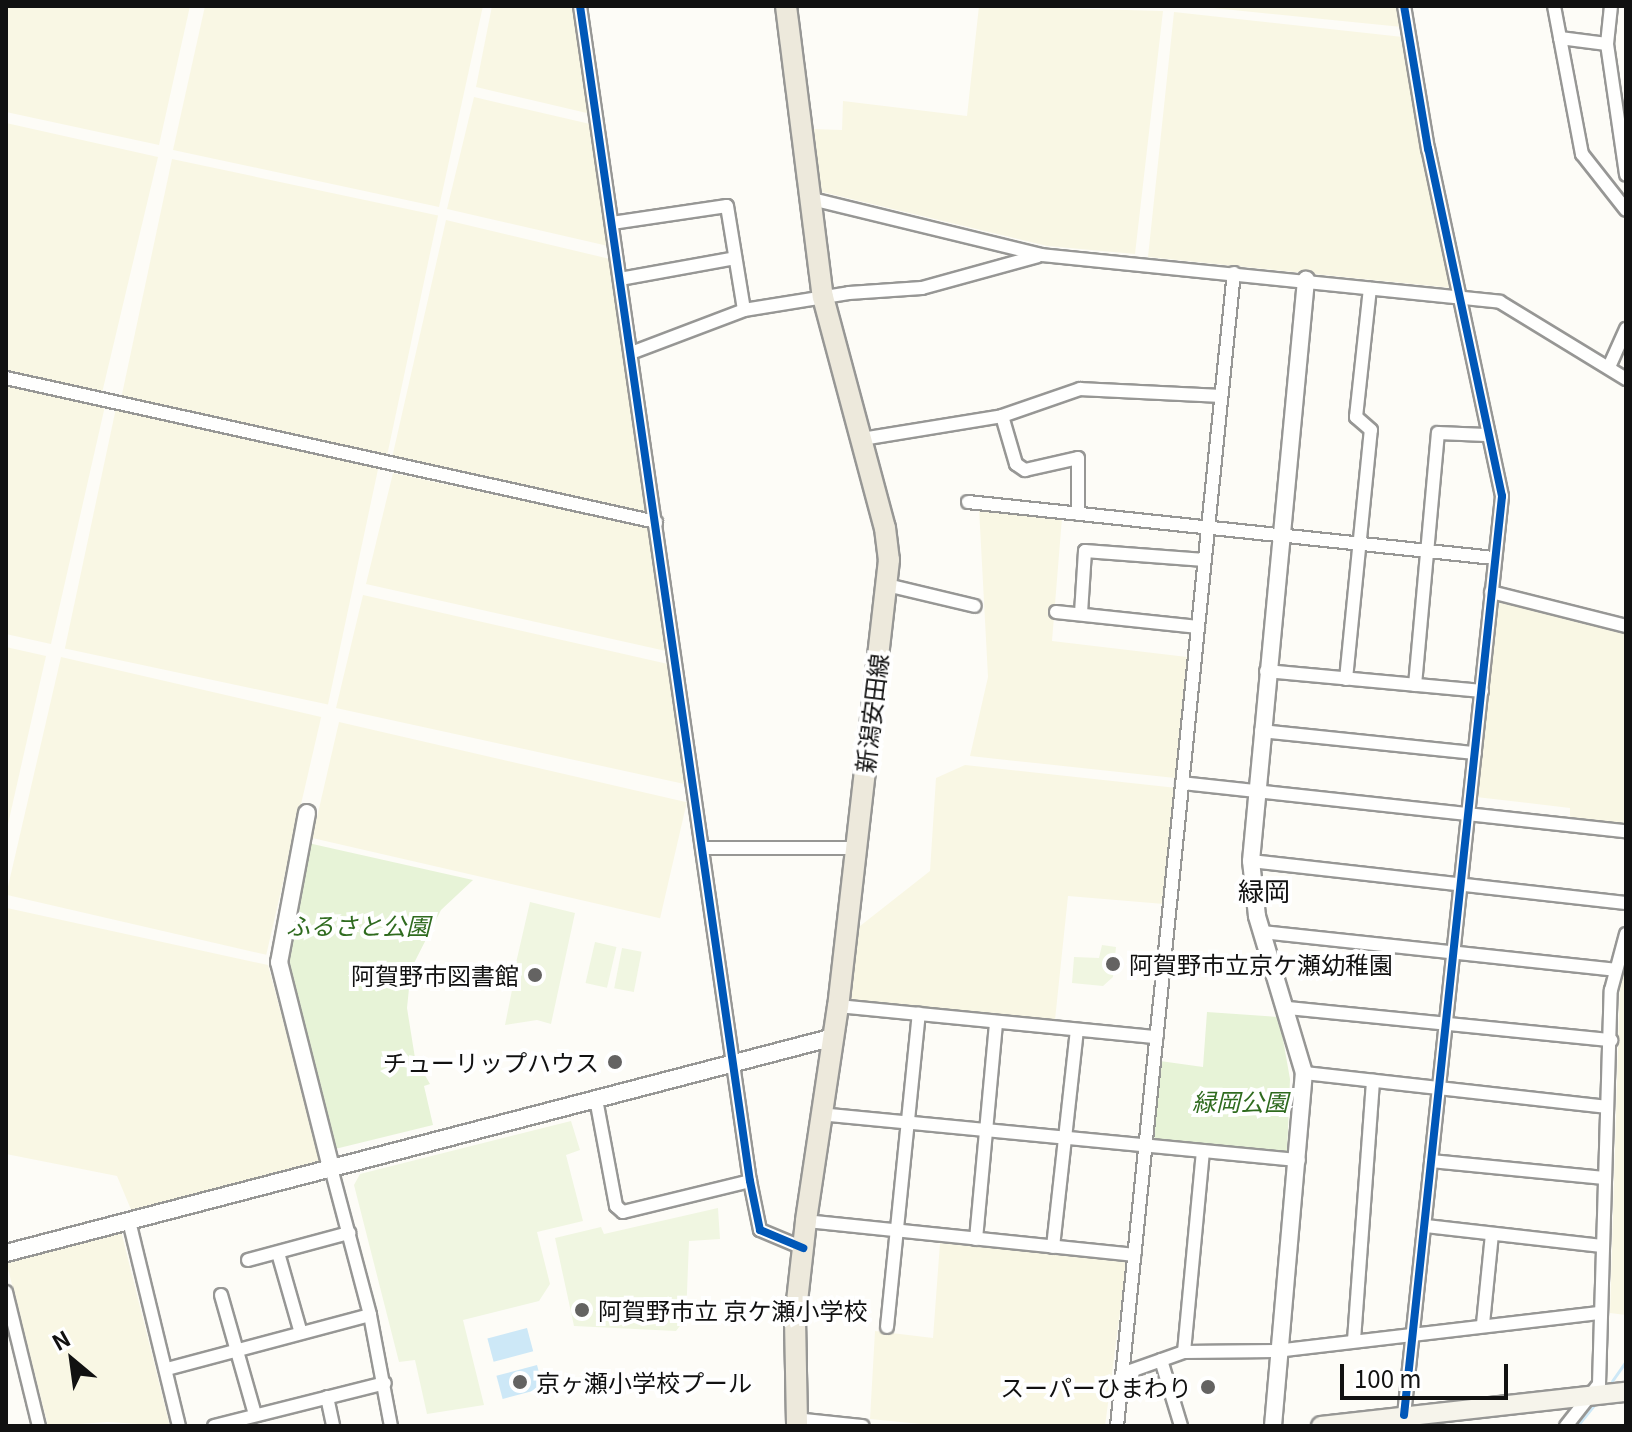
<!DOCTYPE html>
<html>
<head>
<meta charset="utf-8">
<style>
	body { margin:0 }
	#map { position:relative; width:1632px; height:1432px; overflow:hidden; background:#fdfcf7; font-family:Georgia,"Noto Sans JP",serif }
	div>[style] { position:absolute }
	.farmland>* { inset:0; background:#f9f7e4; transform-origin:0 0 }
	.green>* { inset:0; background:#e7f3d7 }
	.pitch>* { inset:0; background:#f0f6e1; transform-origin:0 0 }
	.water>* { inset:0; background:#cde8f7; transform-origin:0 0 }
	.stream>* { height:3px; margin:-1.5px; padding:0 1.5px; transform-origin:1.5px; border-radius:1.5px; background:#cde8f7 }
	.roads { filter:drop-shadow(2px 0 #979795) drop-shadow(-2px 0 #979795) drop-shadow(0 2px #979795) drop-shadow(0 -2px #979795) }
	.minor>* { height:12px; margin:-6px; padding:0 6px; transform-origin:6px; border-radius:6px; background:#fffffe }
	.tertiary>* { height:16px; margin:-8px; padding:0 8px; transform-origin:8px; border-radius:8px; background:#fffffe }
	.secondary>* { height:18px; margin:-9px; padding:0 9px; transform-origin:9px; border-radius:9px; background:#f6f4eb }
	.primary>* { height:20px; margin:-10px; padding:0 10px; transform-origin:10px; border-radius:10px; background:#ede9dc }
	.cycleway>* { height:8px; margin:-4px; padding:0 4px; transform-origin:4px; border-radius:4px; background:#0057b8 }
	.dots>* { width:22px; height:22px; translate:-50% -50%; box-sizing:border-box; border:4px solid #fff; border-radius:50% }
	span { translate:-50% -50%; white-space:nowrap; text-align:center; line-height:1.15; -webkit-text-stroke:8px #fff; paint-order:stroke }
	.street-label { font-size:24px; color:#111 }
	.park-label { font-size:24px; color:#2f6b1f; font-style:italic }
	.poi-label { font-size:24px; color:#111 }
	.left { translate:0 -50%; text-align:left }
	.right { translate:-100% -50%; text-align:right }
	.neighbourhood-label { font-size:26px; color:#111 }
	.frame { position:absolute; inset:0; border:8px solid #111; pointer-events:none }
	.north { position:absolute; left:32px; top:1320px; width:80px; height:80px; -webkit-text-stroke:6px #fff; paint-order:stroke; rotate:331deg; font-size:22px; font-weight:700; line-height:32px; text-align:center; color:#111 }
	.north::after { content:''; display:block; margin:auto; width:28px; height:36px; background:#111; clip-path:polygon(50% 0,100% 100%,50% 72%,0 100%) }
	.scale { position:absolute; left:1340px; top:1364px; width:168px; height:36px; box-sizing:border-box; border:4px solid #111; border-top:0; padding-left:10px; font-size:24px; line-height:28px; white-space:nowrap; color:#111; -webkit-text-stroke:6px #fff; paint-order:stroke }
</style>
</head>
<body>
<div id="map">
	<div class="farmland">
		<i style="clip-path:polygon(6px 6px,190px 6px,159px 145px,6px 112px)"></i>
		<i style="clip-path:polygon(205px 6px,483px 6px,439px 207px,173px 150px)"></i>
		<i style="clip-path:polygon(492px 6px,573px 6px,591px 114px,476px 87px)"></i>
		<i style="clip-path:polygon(979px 6px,1163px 11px,1135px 254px,1047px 246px,822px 192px,811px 129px,842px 130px,843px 101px,967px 116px)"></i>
		<i style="clip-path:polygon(1194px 6px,1399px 6px,1402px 27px)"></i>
		<i style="clip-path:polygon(1174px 12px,1403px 37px,1452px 288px,1148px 257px)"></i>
		<i style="clip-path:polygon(474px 97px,590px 124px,608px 246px,447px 209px)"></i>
		<i style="clip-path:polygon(6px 123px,158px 157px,102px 393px,6px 372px)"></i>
		<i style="left:172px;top:159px;width:272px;height:245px;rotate:12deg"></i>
		<i style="clip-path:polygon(446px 220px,610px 259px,649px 515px,392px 458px)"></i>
		<i style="clip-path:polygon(6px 384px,105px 406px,51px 644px,6px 634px)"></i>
		<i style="left:116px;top:408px;width:269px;height:246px;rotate:12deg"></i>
		<i style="clip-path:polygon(393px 473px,649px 528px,666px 651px,366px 584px)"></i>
		<i style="clip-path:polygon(979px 508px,1062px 518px,1052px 641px,1187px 657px,1175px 778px,970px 756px,988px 677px)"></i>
		<i style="clip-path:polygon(363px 595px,668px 664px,689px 785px,336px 708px)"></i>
		<i style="clip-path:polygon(1499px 599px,1626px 630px,1626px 825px,1570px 819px,1570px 808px,1476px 797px)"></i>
		<i style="clip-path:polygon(6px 647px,46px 656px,6px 833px)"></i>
		<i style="left:61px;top:657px;width:267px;height:244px;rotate:13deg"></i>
		<i style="left:339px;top:722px;width:357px;height:119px;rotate:13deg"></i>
		<i style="clip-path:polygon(965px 765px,1177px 788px,1164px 904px,1068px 896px,1055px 1020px,848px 999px,855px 930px,930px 871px,936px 778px)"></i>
		<i style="clip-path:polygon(7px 908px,268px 965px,321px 1161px,132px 1212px,117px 1176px,6px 1154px)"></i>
		<i style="clip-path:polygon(1626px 966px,1626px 1315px,1610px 1313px,1620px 985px)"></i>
		<i style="clip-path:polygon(121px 1231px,170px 1426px,108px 1422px,48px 1426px,6px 1261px)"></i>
		<i style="clip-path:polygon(940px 1243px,1127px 1260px,1105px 1426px,941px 1426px,870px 1419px,875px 1331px,933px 1338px)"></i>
	</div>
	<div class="green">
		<i style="clip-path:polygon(308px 843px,473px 880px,441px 910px,411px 969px,407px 1008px,415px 1058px,430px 1084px,424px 1086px,433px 1125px,335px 1149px,284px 959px)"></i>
		<i style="clip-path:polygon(1207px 1012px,1279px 1017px,1290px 1079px,1287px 1154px,1154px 1141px,1160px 1061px,1203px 1067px)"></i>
	</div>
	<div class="pitch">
		<i style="clip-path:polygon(530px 902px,575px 913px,551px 1024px,537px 1020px,505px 1025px,512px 990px,506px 987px,511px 962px,516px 963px)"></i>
		<i style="left:595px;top:942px;width:22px;height:42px;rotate:13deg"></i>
		<i style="clip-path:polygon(1102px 945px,1116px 947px,1113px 977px,1103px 986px,1072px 983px,1074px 957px,1099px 958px)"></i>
		<i style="left:622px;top:948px;width:20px;height:41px;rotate:11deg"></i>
		<i style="clip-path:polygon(571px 1121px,580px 1150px,566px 1155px,583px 1221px,537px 1232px,550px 1284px,539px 1301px,463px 1320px,484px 1405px,427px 1414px,415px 1360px,399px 1362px,354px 1185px,360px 1174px)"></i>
		<i style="clip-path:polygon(718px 1208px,720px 1239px,689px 1241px,686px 1318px,676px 1331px,574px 1326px,555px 1238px,601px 1227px,604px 1234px)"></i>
	</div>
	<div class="water">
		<i style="left:527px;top:1328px;width:24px;height:41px;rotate:75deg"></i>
		<i style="left:537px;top:1365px;width:24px;height:42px;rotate:75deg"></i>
	</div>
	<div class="stream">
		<i style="left:1612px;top:1381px;width:24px;rotate:-55deg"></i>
		<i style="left:1577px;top:1426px;width:26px;rotate:-51deg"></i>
	</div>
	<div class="roads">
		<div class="minor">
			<i style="left:580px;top:6px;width:1187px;rotate:81.77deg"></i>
			<i style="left:750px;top:1181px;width:50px;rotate:78.5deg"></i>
			<i style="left:760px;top:1230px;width:47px;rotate:22.7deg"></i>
			<i style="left:1554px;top:6px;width:151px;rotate:79.3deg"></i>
			<i style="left:1582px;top:154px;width:71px;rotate:51.8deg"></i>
			<i style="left:1611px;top:6px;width:38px;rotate:96deg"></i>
			<i style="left:1607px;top:44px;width:132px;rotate:81.7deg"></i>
			<i style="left:1560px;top:38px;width:47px;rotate:7.3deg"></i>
			<i style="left:808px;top:198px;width:240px;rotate:13.7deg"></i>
			<i style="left:1041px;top:255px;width:461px;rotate:5.8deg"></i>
			<i style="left:1500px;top:302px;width:148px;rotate:31.4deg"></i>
			<i style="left:612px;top:223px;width:116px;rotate:-8.4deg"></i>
			<i style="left:727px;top:206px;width:105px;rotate:80.7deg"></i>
			<i style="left:620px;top:279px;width:117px;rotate:-10.3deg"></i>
			<i style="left:631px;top:353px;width:121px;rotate:-20.8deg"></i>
			<i style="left:744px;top:310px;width:106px;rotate:-9.2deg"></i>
			<i style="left:849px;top:293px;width:73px;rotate:-3.9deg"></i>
			<i style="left:922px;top:288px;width:120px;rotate:-15.4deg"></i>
			<i style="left:1609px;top:367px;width:42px;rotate:-65.9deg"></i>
			<i style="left:6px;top:378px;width:666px;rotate:12.49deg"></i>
			<i style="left:1002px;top:416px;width:50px;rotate:73.7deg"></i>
			<i style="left:1016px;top:464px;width:11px;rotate:34deg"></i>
			<i style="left:1025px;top:470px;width:54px;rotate:-12.8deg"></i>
			<i style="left:1078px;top:458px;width:56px;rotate:90deg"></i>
			<i style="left:862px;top:439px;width:142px;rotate:-9.3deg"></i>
			<i style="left:1002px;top:416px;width:83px;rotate:-19.1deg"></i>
			<i style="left:1080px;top:389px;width:141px;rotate:2.8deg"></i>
			<i style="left:968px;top:502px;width:529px;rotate:6.08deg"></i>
			<i style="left:887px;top:585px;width:90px;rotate:13.4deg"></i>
			<i style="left:1491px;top:592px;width:139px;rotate:14.1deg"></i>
			<i style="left:1056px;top:612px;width:143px;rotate:6deg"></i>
			<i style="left:1081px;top:613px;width:62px;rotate:-86.3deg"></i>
			<i style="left:1085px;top:551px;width:120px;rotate:4.3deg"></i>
			<i style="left:1266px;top:671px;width:217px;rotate:5.3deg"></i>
			<i style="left:1346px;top:679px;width:250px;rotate:-84.3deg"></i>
			<i style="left:1371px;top:430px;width:20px;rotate:-139deg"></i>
			<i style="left:1356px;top:417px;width:129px;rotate:-83.8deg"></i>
			<i style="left:1415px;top:685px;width:253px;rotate:-84.8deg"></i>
			<i style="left:1438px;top:433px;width:48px;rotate:2.4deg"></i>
			<i style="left:1261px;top:731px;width:215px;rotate:5.9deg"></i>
			<i style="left:1182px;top:783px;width:447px;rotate:6.2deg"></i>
			<i style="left:704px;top:848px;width:150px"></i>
			<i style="left:1251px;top:861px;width:377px;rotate:6.4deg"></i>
			<i style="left:1262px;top:932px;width:355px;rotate:6.1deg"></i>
			<i style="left:838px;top:1006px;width:320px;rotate:5.6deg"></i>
			<i style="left:1288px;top:1008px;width:325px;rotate:5.7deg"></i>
			<i style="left:1304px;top:1073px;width:304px;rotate:6.4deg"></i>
			<i style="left:596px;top:1099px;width:109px;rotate:79.4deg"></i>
			<i style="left:616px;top:1206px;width:9px;rotate:41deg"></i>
			<i style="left:623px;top:1212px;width:131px;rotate:-13.7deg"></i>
			<i style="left:820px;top:1114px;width:481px;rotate:5.5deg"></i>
			<i style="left:1431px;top:1161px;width:174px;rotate:5.6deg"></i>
			<i style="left:331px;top:1168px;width:152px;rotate:75.1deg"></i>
			<i style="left:370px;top:1315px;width:113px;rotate:79.3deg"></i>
			<i style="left:129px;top:1221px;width:211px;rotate:76.3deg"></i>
			<i style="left:806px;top:1221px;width:330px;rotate:5.9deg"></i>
			<i style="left:1426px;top:1226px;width:177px;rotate:6.5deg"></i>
			<i style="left:976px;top:1239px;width:218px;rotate:-84.7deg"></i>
			<i style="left:1053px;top:1247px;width:218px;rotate:-83.7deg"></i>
			<i style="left:278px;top:1253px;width:83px;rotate:74deg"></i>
			<i style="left:248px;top:1260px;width:105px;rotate:-15deg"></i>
			<i style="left:6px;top:1292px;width:138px;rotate:76.2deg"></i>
			<i style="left:221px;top:1295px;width:124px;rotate:74.1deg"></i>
			<i style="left:1483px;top:1324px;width:90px;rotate:-84.3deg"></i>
			<i style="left:887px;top:1327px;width:315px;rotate:-84.2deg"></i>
			<i style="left:1354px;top:1340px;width:260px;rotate:-85.8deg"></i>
			<i style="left:1184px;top:1352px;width:202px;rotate:-84.6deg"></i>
			<i style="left:1161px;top:1360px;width:69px;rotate:73.1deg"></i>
			<i style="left:167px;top:1369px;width:210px;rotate:-14.9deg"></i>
			<i style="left:1122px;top:1374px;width:66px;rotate:-19.5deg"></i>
			<i style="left:1184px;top:1352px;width:92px;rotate:-0.6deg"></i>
			<i style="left:1276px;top:1351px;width:325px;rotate:-6.7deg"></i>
			<i style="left:327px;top:1397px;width:30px;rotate:78deg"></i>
			<i style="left:1404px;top:1415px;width:924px;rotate:-83.91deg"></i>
			<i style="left:1502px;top:496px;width:355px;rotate:-102deg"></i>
			<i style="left:1428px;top:149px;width:145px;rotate:-99.5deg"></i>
			<i style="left:796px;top:1419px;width:67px;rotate:6deg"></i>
			<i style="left:214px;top:1426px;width:176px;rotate:-14.1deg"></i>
			<i style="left:1117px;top:1426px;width:1159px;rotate:-84.21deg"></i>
			<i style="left:1566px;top:1426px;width:53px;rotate:-51.8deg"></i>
			<i style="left:1599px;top:1384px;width:394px;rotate:-88.3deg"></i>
			<i style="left:1611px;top:990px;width:58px;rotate:-75deg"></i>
		</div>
		<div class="tertiary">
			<i style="left:307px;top:813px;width:152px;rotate:100.6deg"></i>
			<i style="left:279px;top:962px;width:212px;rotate:75.8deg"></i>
			<i style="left:6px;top:1253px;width:852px;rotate:-14.62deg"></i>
			<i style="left:1273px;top:1426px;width:354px;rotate:-85deg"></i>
			<i style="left:1304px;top:1073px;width:164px;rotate:-106.7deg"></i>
			<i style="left:1257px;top:916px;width:55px;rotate:-96.2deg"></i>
			<i style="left:1251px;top:861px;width:584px;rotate:-84.59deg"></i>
		</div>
		<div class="secondary">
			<i style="left:1321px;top:1426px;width:307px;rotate:-6.4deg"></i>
		</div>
		<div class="primary">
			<i style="left:786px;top:6px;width:293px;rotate:82.8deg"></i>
			<i style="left:823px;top:297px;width:239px;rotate:75deg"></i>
			<i style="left:885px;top:528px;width:32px;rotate:83deg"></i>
			<i style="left:889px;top:560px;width:449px;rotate:96.5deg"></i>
			<i style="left:838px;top:1006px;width:217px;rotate:98.5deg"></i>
			<i style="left:806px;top:1221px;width:99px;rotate:96.4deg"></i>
			<i style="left:795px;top:1319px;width:107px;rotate:88.9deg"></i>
		</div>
	</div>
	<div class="cycleway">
		<i style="left:580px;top:6px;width:1187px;rotate:81.77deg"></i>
		<i style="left:750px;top:1181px;width:50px;rotate:78.5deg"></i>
		<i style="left:760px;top:1230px;width:47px;rotate:22.7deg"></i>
		<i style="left:1404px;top:1415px;width:924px;rotate:-83.91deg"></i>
		<i style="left:1502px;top:496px;width:355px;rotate:-102deg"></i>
		<i style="left:1428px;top:149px;width:145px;rotate:-99.5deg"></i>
	</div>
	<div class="dots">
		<i style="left:1113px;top:964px;background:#646362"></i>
		<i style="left:535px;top:975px;background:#646362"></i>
		<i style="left:615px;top:1062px;background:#646362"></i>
		<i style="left:582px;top:1310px;background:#646362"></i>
		<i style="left:520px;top:1382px;background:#646362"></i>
		<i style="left:1208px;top:1387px;background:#646362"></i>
	</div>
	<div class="street-label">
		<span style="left:871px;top:713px;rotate:-83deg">新潟安田線</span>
	</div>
	<div class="park-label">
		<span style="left:358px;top:925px">ふるさと公園</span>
		<span style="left:1240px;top:1101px">緑岡公園</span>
	</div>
	<div class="poi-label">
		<span class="left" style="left:1129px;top:964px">阿賀野市立京ケ瀬幼稚園</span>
		<span class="right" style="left:519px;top:975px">阿賀野市図書館</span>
		<span class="right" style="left:599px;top:1062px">チューリップハウス</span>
		<span class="left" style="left:598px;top:1310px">阿賀野市立 京ケ瀬小学校</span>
		<span class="left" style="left:536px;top:1382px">京ヶ瀬小学校プール</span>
		<span class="right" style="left:1192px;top:1387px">スーパーひまわり</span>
	</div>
	<div class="neighbourhood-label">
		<span style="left:1264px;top:890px">緑岡</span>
	</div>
	<div class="frame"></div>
	<div class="north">N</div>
	<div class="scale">100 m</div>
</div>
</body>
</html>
